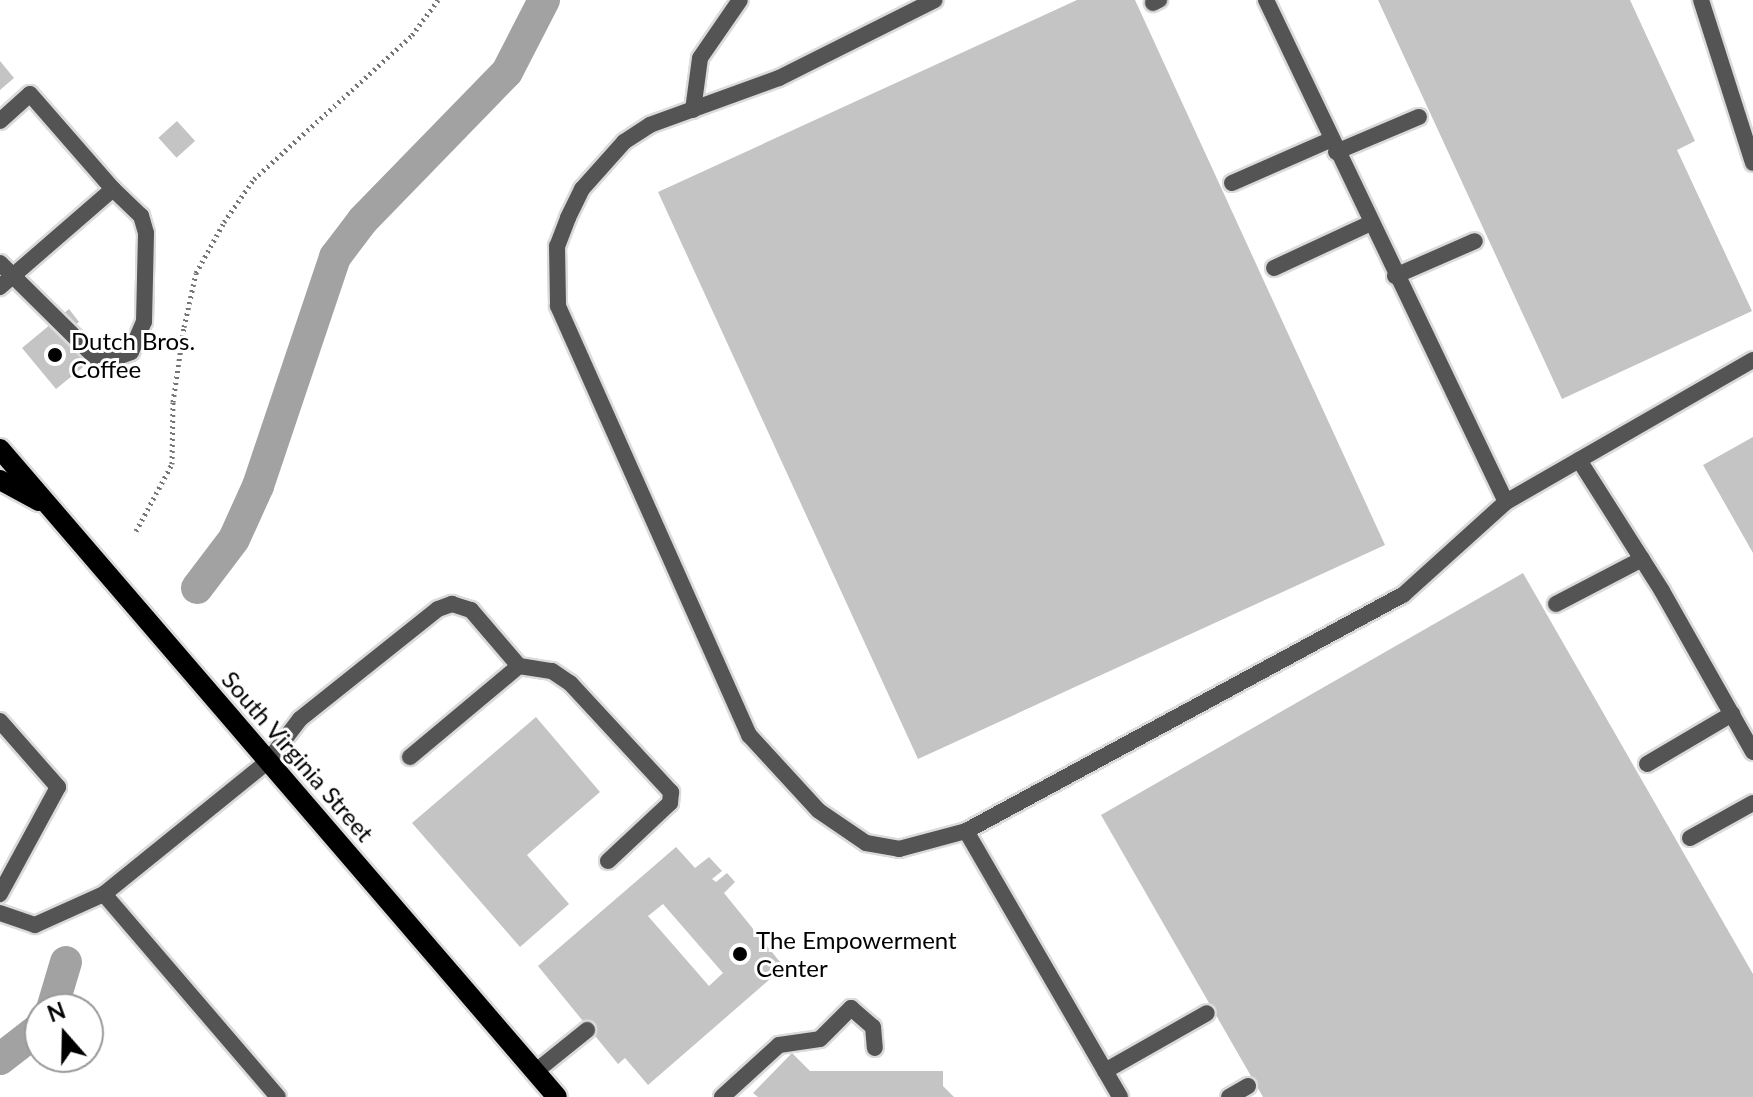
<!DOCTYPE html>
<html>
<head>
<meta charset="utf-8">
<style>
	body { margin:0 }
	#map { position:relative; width:1753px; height:1097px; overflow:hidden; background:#fff; font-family:Lato,sans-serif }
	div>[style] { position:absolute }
	.canal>* { height:32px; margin:-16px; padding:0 16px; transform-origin:16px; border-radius:16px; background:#a2a2a2 }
	.building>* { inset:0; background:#c4c4c4; transform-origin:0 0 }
	.path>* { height:5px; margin-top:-2.5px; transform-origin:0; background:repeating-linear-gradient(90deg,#767676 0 2px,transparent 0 6px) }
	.roads { filter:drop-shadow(2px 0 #dbdbdb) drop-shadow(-2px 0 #dbdbdb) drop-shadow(0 2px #dbdbdb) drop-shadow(0 -2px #dbdbdb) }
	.service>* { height:16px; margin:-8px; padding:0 8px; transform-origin:8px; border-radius:8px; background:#545454 }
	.minor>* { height:16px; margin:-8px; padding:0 8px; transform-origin:8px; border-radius:8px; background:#545454 }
	.primary>* { height:20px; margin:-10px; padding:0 10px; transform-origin:10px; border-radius:10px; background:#000 }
	.dots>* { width:22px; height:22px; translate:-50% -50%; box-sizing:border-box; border:4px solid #fff; border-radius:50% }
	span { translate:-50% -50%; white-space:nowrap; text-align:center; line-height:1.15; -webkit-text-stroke:6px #fff; paint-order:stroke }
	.poi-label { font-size:24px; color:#000 }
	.left { translate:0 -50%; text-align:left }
	.street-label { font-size:24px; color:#000 }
	.north { position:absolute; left:24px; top:993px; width:80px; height:80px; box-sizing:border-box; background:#fff; border:2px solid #999; border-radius:50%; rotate:340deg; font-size:22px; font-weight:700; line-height:32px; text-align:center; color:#000 }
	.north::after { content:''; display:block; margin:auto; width:28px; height:36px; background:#000; clip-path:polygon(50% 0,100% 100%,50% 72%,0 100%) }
</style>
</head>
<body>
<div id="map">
	<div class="canal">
		<i style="left:197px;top:588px;width:61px;rotate:-52.9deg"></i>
		<i style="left:234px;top:539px;width:58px;rotate:-65.6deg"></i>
		<i style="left:258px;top:486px;width:242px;rotate:-71.4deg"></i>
		<i style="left:335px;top:257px;width:46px;rotate:-52.9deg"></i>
		<i style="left:363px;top:220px;width:206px;rotate:-45.8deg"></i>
		<i style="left:507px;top:72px;width:81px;rotate:-62.8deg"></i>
		<i style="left:52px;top:1009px;width:49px;rotate:-73.4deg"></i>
		<i style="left:0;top:1059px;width:51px;rotate:-37.8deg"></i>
	</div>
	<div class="building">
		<i style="clip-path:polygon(1077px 0,1135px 0,1385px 545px,918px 759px,658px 192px)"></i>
		<i style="clip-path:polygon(1378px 0,1630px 0,1695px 141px,1677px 150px,1752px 311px,1562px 399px)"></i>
		<i style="clip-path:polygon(0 61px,14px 78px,0 90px)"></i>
		<i style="left:177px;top:121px;width:27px;height:25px;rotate:48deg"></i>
		<i style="clip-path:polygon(69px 309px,79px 322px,64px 334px,88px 363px,56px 389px,22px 348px)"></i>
		<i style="clip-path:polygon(1753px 437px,1753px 553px,1703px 465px)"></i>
		<i style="clip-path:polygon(1523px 573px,1753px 974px,1753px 1097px,1263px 1097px,1101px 815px)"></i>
		<i style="clip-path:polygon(536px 717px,600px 792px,527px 855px,569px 904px,520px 947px,412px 823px)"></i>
		<i style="clip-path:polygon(evenodd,676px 847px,695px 868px,709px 857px,722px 871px,712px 879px,716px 882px,727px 873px,735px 882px,724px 893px,784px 967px,648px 1085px,625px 1058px,618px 1064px,538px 966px,676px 847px,663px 904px,723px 973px,709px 986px,648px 916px,663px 904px)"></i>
		<i style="clip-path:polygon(792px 1053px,810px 1071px,943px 1071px,943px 1086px,954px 1097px,758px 1097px,753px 1093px)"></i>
	</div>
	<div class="path">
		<i style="left:136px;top:531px;width:76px;rotate:-61.8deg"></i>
		<i style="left:172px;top:464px;width:62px;rotate:-89.1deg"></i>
		<i style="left:173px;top:402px;width:76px;rotate:-81.7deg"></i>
		<i style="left:184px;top:327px;width:55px;rotate:-77.5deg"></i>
		<i style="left:196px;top:273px;width:58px;rotate:-61.2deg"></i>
		<i style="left:224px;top:222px;width:52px;rotate:-55.1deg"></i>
		<i style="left:254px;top:179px;width:214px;rotate:-42.3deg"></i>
		<i style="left:412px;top:35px;width:44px;rotate:-53.4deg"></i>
	</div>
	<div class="roads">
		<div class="service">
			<i style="left:1266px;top:0;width:556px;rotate:64.45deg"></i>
			<i style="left:1701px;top:0;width:171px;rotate:72.3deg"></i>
			<i style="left:1153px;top:3px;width:7px;rotate:-27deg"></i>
			<i style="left:779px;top:78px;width:137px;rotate:160deg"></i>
			<i style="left:650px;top:125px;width:31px;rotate:147deg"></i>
			<i style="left:624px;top:142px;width:63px;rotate:131.8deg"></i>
			<i style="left:582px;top:189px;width:32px;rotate:116deg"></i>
			<i style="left:568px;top:218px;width:30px;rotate:111deg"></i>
			<i style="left:557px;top:246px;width:60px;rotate:89deg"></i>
			<i style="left:558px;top:306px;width:470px;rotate:66deg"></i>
			<i style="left:749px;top:735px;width:103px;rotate:47.4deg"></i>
			<i style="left:819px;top:811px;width:57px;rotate:34.2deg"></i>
			<i style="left:866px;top:843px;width:34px;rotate:10deg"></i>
			<i style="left:899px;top:849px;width:69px;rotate:-15deg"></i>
			<i style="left:966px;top:831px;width:497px;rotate:-28.4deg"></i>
			<i style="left:1403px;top:595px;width:139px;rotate:-42.1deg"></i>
			<i style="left:1506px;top:502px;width:285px;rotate:-29.9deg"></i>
			<i style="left:693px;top:110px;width:52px;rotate:-82.3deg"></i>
			<i style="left:700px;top:58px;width:70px;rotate:-55.4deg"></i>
			<i style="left:0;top:121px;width:40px;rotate:-42deg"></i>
			<i style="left:30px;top:94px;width:126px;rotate:48.9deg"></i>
			<i style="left:113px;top:189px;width:150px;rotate:139.1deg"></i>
			<i style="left:1336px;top:152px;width:90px;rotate:-22.9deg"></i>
			<i style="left:1232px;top:183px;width:107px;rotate:-23.7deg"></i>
			<i style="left:0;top:263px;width:134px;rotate:44.7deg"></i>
			<i style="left:95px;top:357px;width:17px;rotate:7deg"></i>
			<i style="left:112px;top:359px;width:20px;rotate:-20deg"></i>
			<i style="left:131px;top:352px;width:33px;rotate:-67deg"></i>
			<i style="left:144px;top:322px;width:89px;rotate:-88.7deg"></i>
			<i style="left:146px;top:233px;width:18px;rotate:-106deg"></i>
			<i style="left:141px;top:216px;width:39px;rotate:-136deg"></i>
			<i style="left:1274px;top:268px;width:105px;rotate:-24.9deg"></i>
			<i style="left:1395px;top:276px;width:87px;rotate:-23.6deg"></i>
			<i style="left:1579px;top:460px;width:155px;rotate:57.6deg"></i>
			<i style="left:1662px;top:591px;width:185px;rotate:60.5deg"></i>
			<i style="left:1556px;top:604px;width:97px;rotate:-27.6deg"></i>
			<i style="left:0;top:721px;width:88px;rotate:48.7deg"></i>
			<i style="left:58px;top:787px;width:122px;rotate:118.5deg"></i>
			<i style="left:410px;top:757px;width:142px;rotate:-39.9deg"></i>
			<i style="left:1647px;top:764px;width:99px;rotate:-30.5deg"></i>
			<i style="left:966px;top:831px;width:307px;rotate:59.9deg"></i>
			<i style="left:1690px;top:838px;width:72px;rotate:-29.1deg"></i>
			<i style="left:104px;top:894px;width:267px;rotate:49.4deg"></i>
			<i style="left:0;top:913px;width:37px;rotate:19deg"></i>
			<i style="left:35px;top:925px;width:76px;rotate:-24.2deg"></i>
			<i style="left:104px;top:894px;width:211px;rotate:-39deg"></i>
			<i style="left:268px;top:761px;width:53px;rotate:-52.7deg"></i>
			<i style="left:300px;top:719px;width:176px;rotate:-38.6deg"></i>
			<i style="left:438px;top:609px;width:15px;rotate:-20deg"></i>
			<i style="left:452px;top:604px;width:20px;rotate:18deg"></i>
			<i style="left:471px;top:610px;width:74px;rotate:49.4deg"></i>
			<i style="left:519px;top:666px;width:33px;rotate:9deg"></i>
			<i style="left:552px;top:671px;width:22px;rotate:34deg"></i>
			<i style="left:570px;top:683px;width:149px;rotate:47.2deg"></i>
			<i style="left:671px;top:792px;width:11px;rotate:95deg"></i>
			<i style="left:670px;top:803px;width:85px;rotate:136.9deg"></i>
			<i style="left:1105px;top:1071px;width:117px;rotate:-29.6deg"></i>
			<i style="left:535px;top:1072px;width:67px;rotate:-38.9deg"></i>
			<i style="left:722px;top:1097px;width:77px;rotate:-42.4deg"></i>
			<i style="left:779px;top:1045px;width:41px;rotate:-8.3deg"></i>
			<i style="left:820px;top:1039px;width:44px;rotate:-45deg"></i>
			<i style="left:851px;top:1008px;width:29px;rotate:41deg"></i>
			<i style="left:873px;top:1027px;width:21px;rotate:85deg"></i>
			<i style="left:1229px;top:1097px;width:22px;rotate:-30deg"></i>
		</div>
		<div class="minor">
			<i style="left:779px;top:78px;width:174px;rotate:-26.6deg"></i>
		</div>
		<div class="primary">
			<i style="left:0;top:449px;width:854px;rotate:49.32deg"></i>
			<i style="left:0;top:480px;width:44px;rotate:28.3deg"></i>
		</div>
	</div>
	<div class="dots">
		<i style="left:55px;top:355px;background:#000"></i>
		<i style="left:740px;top:954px;background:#000"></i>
	</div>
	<div class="poi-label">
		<span class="left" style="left:71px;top:355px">Dutch Bros.<br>Coffee</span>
		<span class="left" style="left:756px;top:954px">The Empowerment<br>Center</span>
	</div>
	<div class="street-label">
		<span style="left:298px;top:756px;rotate:49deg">South Virginia Street</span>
	</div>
	<div class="north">N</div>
</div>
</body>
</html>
